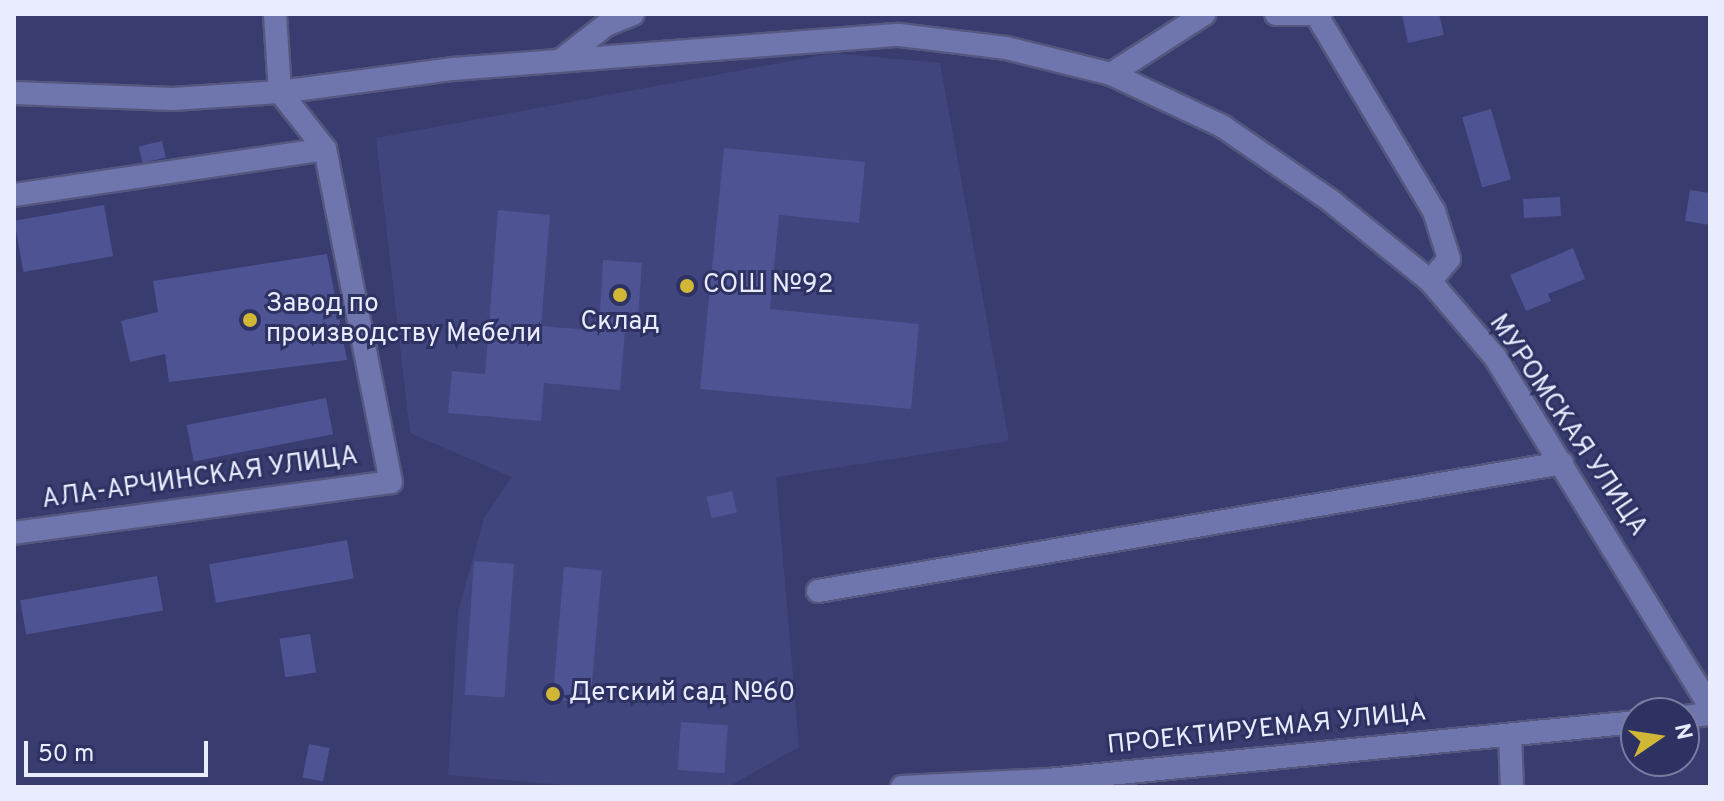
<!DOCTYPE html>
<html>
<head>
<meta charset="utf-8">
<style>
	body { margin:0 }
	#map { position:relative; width:1724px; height:801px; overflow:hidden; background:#383c6e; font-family:Overpass,sans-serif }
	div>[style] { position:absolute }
	.built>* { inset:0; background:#41457d }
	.building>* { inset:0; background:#4e5394; transform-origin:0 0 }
	.roads { filter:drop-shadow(2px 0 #54577e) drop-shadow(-2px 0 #54577e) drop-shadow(0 2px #54577e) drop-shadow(0 -2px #54577e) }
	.minor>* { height:22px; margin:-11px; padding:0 11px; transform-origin:11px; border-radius:11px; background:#6f76ad }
	.tertiary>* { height:22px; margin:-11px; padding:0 11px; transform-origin:11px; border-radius:11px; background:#6f76ad }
	.dots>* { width:22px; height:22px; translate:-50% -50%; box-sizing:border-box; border:4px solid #2e3262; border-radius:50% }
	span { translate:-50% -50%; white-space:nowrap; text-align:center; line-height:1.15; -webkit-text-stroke:6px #2e3262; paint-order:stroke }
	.poi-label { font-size:26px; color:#e9ecff }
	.left { translate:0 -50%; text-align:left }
	.street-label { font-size:26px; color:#e9ecff }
	.frame { position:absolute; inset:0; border:16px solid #e9ecff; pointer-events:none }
	.north { position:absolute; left:1620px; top:697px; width:80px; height:80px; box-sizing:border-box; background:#2e3262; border:2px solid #797ca1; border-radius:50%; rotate:77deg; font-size:22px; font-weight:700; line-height:32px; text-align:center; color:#e9ecff }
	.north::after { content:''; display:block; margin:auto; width:28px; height:36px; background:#d0b736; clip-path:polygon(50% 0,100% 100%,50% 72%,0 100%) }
	.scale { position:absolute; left:24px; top:741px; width:184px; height:36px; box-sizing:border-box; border:4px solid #e9ecff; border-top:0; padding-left:10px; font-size:24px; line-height:28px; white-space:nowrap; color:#e9ecff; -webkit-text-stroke:6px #2e3262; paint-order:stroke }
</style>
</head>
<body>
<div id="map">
	<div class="built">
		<i style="clip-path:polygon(834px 53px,940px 63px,1009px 441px,776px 477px,799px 747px,728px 787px,585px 787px,448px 775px,458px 612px,484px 518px,512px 477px,410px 433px,376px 138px)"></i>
	</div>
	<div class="building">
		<i style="clip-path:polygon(1402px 14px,1439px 14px,1444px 35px,1408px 43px)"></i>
		<i style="left:1491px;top:109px;width:73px;height:30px;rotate:74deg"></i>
		<i style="left:162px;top:141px;width:17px;height:24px;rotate:77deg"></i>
		<i style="clip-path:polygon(724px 148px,865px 162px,859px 223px,779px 215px,770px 309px,919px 324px,911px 409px,700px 389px)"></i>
		<i style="clip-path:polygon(1690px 190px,1710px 193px,1710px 225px,1685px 221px)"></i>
		<i style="left:1560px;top:197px;width:19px;height:37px;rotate:87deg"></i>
		<i style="left:104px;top:205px;width:52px;height:91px;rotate:80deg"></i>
		<i style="clip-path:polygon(498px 210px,550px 215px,541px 326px,599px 331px,603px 260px,642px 263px,637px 331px,625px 330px,620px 390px,544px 383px,541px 421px,448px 413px,452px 371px,485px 374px)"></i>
		<i style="clip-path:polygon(1573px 248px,1585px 279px,1548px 294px,1551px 301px,1526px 311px,1510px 275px)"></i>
		<i style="clip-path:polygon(327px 254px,347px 360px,169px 382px,165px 354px,130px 362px,121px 321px,158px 312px,153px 281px)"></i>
		<i style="left:326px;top:398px;width:37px;height:142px;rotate:79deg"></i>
		<i style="left:732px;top:491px;width:22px;height:26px;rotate:77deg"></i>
		<i style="left:347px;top:540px;width:39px;height:140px;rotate:80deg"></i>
		<i style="left:474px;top:561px;width:40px;height:134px;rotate:4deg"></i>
		<i style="left:564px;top:567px;width:38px;height:133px;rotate:5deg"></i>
		<i style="left:157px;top:576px;width:35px;height:139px;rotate:80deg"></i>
		<i style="left:310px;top:634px;width:39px;height:31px;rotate:81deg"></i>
		<i style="left:681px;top:722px;width:47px;height:48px;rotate:4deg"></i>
		<i style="left:309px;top:744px;width:21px;height:34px;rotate:11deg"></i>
	</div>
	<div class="roads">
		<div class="minor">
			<i style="left:1276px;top:14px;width:45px"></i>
			<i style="left:1316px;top:14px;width:230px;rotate:59.1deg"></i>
			<i style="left:1434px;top:211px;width:50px;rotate:72.6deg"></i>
			<i style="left:1449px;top:259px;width:29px;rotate:131deg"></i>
			<i style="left:561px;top:60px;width:57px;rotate:-37.9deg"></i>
			<i style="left:606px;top:25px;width:29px;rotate:-22deg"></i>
			<i style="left:1111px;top:74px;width:111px;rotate:-32.8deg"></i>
			<i style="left:14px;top:195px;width:314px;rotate:-8.4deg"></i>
			<i style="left:325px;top:149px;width:73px;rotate:-128.3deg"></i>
			<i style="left:280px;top:92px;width:78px;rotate:-93.7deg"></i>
			<i style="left:14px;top:533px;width:380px;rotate:-7.7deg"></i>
			<i style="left:391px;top:482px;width:339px;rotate:-101.2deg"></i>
			<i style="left:818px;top:591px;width:755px;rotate:-9.76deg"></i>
			<i style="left:1684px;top:717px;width:26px;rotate:-7deg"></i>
			<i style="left:1510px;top:735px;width:52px;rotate:87.8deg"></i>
			<i style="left:902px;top:787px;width:146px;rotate:-2.7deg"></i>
			<i style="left:1048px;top:780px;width:591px;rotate:-5.63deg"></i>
		</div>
		<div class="tertiary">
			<i style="left:14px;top:93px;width:159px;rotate:2.2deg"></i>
			<i style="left:173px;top:99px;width:107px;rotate:-3.7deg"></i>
			<i style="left:280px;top:92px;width:175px;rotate:-7.6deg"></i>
			<i style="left:453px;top:69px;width:447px;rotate:-4.4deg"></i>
			<i style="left:899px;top:35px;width:108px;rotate:6.9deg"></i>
			<i style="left:1006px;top:48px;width:108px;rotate:13.9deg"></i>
			<i style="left:1111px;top:74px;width:123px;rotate:25.1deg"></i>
			<i style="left:1222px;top:126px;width:132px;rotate:34.5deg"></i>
			<i style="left:1331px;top:201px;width:127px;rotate:38.9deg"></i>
			<i style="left:1430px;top:281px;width:100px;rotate:49.5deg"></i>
			<i style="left:1495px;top:357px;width:410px;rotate:58.4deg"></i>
		</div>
	</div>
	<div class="dots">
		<i style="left:687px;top:286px;background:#d0b736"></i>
		<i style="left:620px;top:295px;background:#d0b736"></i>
		<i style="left:250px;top:320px;background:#d0b736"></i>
		<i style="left:553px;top:694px;background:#d0b736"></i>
	</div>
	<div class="poi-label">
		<span class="left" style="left:703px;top:286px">СОШ №92</span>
		<span class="left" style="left:266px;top:320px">Завод по<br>производству Мебели</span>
		<span style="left:620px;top:323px">Склад</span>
		<span class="left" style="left:569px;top:694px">Детский сад №60</span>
	</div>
	<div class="street-label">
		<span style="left:1567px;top:426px;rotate:56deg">МУРОМСКАЯ УЛИЦА</span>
		<span style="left:200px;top:479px;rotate:-8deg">АЛА-АРЧИНСКАЯ УЛИЦА</span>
		<span style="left:1267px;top:730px;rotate:-6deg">ПРОЕКТИРУЕМАЯ УЛИЦА</span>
	</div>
	<div class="frame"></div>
	<div class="north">N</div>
	<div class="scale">50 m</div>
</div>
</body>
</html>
